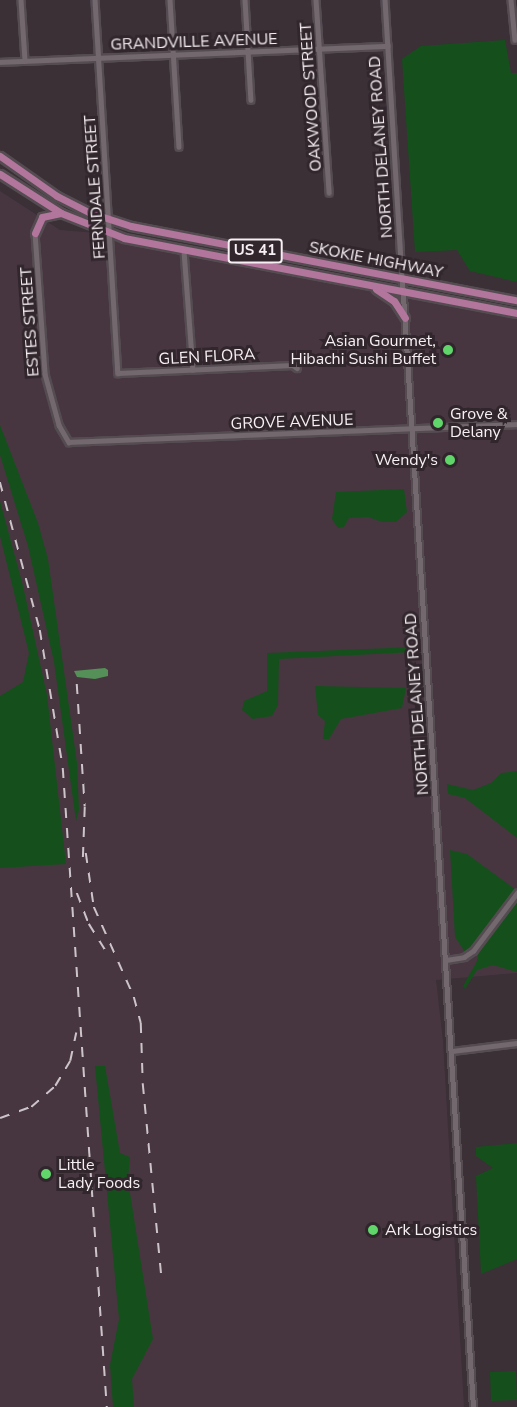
<!DOCTYPE html>
<html>
<head>
<meta charset="utf-8">
<style>
	body { margin:0 }
	#map { position:relative; width:517px; height:1407px; overflow:hidden; background:#3a3036; font-family:"Nunito Sans",sans-serif }
	div>[style] { position:absolute }
	.built>* { inset:0; background:#473640 }
	.green>* { inset:0; background:#15501c; transform-origin:0 0 }
	.water>* { inset:0; background:#549057 }
	.roads { filter:drop-shadow(2px 0 #544c51) drop-shadow(-2px 0 #544c51) drop-shadow(0 2px #544c51) drop-shadow(0 -2px #544c51) }
	.minor>* { height:4.5px; margin:-2.25px; padding:0 2.25px; transform-origin:2.25px; border-radius:2.25px; background:#74686f }
	.tertiary>* { height:5px; margin:-2.5px; padding:0 2.5px; transform-origin:2.5px; border-radius:2.5px; background:#74686f }
	.trunk>* { height:7px; margin:-3.5px; padding:0 3.5px; transform-origin:3.5px; border-radius:3.5px; background:#b2759c }
	.rail>* { height:1.5px; margin-top:-0.75px; transform-origin:0; background:repeating-linear-gradient(90deg,#ccc4c8 0 10px,transparent 0 20px) }
	.dots>* { width:16px; height:16px; translate:-50% -50%; box-sizing:border-box; border:3px solid #30262c; border-radius:50% }
	span { translate:-50% -50%; white-space:nowrap; text-align:center; line-height:1.15; -webkit-text-stroke:6px #30262c; paint-order:stroke }
	.shield-label span { padding:2px 4px; background:#30262c; border:2px solid; border-radius:4px; -webkit-text-stroke-width:0 }
	.shield-label { font-size:15px; color:#f6eff3; font-weight:700 }
	.street-label { font-size:16px; color:#f6eff3 }
	.poi-label { font-size:16px; color:#f6eff3 }
	.right { translate:-100% -50%; text-align:right }
	.left { translate:0 -50%; text-align:left }
</style>
</head>
<body>
<div id="map">
	<div class="built">
		<i style="clip-path:polygon(0 191px,60px 230px,110px 234px,517px 313px,517px 973px,436px 980px,443px 1041px,464px 1407px,0 1407px)"></i>
	</div>
	<div class="green">
		<i style="clip-path:polygon(505px 40px,511px 73px,517px 73px,517px 282px,470px 271px,457px 250px,415px 252px,402px 59px,421px 46px)"></i>
		<i style="clip-path:polygon(0 425px,38px 523px,48px 559px,77px 763px,79px 810px,76px 821px,54px 662px,28px 546px,0 455px)"></i>
		<i style="clip-path:polygon(404px 489px,407px 512px,396px 522px,382px 522px,368px 517px,349px 518px,344px 527px,338px 528px,332px 519px,336px 492px)"></i>
		<i style="clip-path:polygon(0 501px,23px 586px,47px 695px,66px 864px,0 868px,0 696px,23px 682px,29px 653px,0 536px)"></i>
		<i style="clip-path:polygon(416px 647px,413px 652px,279px 659px,278px 705px,272px 716px,253px 719px,242px 710px,244px 701px,267px 691px,267px 653px)"></i>
		<i style="clip-path:polygon(315px 686px,406px 688px,402px 708px,341px 719px,329px 739px,323px 739px,325px 721px,318px 715px)"></i>
		<i style="clip-path:polygon(517px 771px,517px 838px,465px 798px,448px 794px,447px 784px,473px 790px,491px 783px,501px 773px)"></i>
		<i style="clip-path:polygon(450px 850px,467px 854px,516px 890px,476px 942px,465px 952px,455px 937px)"></i>
		<i style="clip-path:polygon(517px 901px,517px 972px,493px 965px,477px 970px,465px 989px,463px 986px,477px 961px,479px 951px)"></i>
		<i style="clip-path:polygon(95px 1066px,105px 1066px,120px 1153px,130px 1157px,128px 1180px,153px 1339px,132px 1379px,134px 1407px,113px 1407px,110px 1365px,119px 1319px)"></i>
		<i style="clip-path:polygon(517px 1143px,517px 1259px,481px 1274px,476px 1176px,493px 1168px,476px 1156px,476px 1147px)"></i>
		<i style="left:516px;top:1371px;width:29px;height:26px;rotate:88deg"></i>
	</div>
	<div class="water">
		<i style="clip-path:polygon(105px 668px,108px 670px,108px 676px,95px 679px,77px 677px,74px 671px)"></i>
	</div>
	<div class="roads">
		<div class="minor">
			<i style="left:21px;top:0;width:61px;rotate:86.2deg"></i>
			<i style="left:95px;top:0;width:374px;rotate:86.5deg"></i>
			<i style="left:118px;top:373px;width:175px;rotate:-2.6deg"></i>
			<i style="left:293px;top:365px;width:5px;rotate:37deg"></i>
			<i style="left:170px;top:0;width:147px;rotate:86.5deg"></i>
			<i style="left:245px;top:0;width:100px;rotate:86.6deg"></i>
			<i style="left:316px;top:0;width:193px;rotate:86.1deg"></i>
			<i style="left:385px;top:0;width:280px;rotate:86.5deg"></i>
			<i style="left:511px;top:0;width:40px;rotate:84.3deg"></i>
			<i style="left:0;top:62px;width:388px;rotate:-2.4deg"></i>
			<i style="left:35px;top:233px;width:141px;rotate:85.9deg"></i>
			<i style="left:45px;top:374px;width:53px;rotate:74.6deg"></i>
			<i style="left:59px;top:425px;width:20px;rotate:60deg"></i>
			<i style="left:69px;top:442px;width:448px;rotate:-2.3deg"></i>
			<i style="left:184px;top:251px;width:119px;rotate:85.7deg"></i>
			<i style="left:446px;top:960px;width:18px;rotate:-9deg"></i>
			<i style="left:464px;top:957px;width:11px;rotate:-34deg"></i>
			<i style="left:473px;top:951px;width:73px;rotate:-52.8deg"></i>
			<i style="left:452px;top:1051px;width:65px;rotate:-7deg"></i>
		</div>
		<div class="tertiary">
			<i style="left:402px;top:279px;width:1130px;rotate:86.4deg"></i>
		</div>
		<div class="trunk">
			<i style="left:0;top:156px;width:70px;rotate:35.1deg"></i>
			<i style="left:57px;top:196px;width:38px;rotate:27deg"></i>
			<i style="left:91px;top:213px;width:42px;rotate:18deg"></i>
			<i style="left:131px;top:226px;width:393px;rotate:10.9deg"></i>
			<i style="left:0;top:174px;width:72px;rotate:32.6deg"></i>
			<i style="left:61px;top:213px;width:68px;rotate:21.6deg"></i>
			<i style="left:124px;top:238px;width:400px;rotate:10.8deg"></i>
			<i style="left:35px;top:233px;width:17px;rotate:-66deg"></i>
			<i style="left:42px;top:217px;width:19px;rotate:-12deg"></i>
			<i style="left:376px;top:289px;width:22px;rotate:34deg"></i>
			<i style="left:394px;top:301px;width:20px;rotate:57deg"></i>
		</div>
	</div>
	<div class="rail">
		<i style="left:0;top:482px;width:153px;rotate:74.9deg"></i>
		<i style="left:40px;top:630px;width:140px;rotate:80.5deg"></i>
		<i style="left:63px;top:768px;width:641px;rotate:86.06deg"></i>
		<i style="left:77px;top:684px;width:123px;rotate:86.3deg"></i>
		<i style="left:85px;top:807px;width:54px;rotate:92.1deg"></i>
		<i style="left:86px;top:853px;width:55px;rotate:81.6deg"></i>
		<i style="left:94px;top:907px;width:98px;rotate:66deg"></i>
		<i style="left:134px;top:997px;width:27px;rotate:75deg"></i>
		<i style="left:141px;top:1023px;width:61px;rotate:88.1deg"></i>
		<i style="left:143px;top:1084px;width:199px;rotate:84.5deg"></i>
		<i style="left:77px;top:893px;width:33px;rotate:69deg"></i>
		<i style="left:89px;top:924px;width:32px;rotate:58deg"></i>
		<i style="left:0;top:1118px;width:33px;rotate:-20deg"></i>
		<i style="left:31px;top:1107px;width:32px;rotate:-41deg"></i>
		<i style="left:55px;top:1086px;width:29px;rotate:-59deg"></i>
		<i style="left:70px;top:1061px;width:29px;rotate:-78deg"></i>
	</div>
	<div class="dots">
		<i style="left:448px;top:350px;background:#60d56a"></i>
		<i style="left:438px;top:423px;background:#60d56a"></i>
		<i style="left:450px;top:460px;background:#60d56a"></i>
		<i style="left:46px;top:1174px;background:#60d56a"></i>
		<i style="left:373px;top:1230px;background:#60d56a"></i>
	</div>
	<div class="shield-label">
		<span style="left:255px;top:251px">US 41</span>
	</div>
	<div class="street-label">
		<span style="left:194px;top:42px;rotate:-2deg">GRANDVILLE AVENUE</span>
		<span style="left:311px;top:97px;rotate:-94deg">OAKWOOD STREET</span>
		<span style="left:381px;top:147px;rotate:-94deg">NORTH DELANEY ROAD</span>
		<span style="left:95px;top:187px;rotate:-94deg">FERNDALE STREET</span>
		<span style="left:376px;top:260px;rotate:11deg">SKOKIE HIGHWAY</span>
		<span style="left:30px;top:322px;rotate:-94deg">ESTES STREET</span>
		<span style="left:207px;top:357px;rotate:-3deg">GLEN FLORA</span>
		<span style="left:292px;top:422px;rotate:-2deg">GROVE AVENUE</span>
		<span style="left:417px;top:704px;rotate:-94deg">NORTH DELANEY ROAD</span>
	</div>
	<div class="poi-label">
		<span class="right" style="left:436px;top:350px">Asian Gourmet,<br>Hibachi Sushi Buffet</span>
		<span class="left" style="left:450px;top:423px">Grove &amp;<br>Delany</span>
		<span class="right" style="left:438px;top:460px">Wendy's</span>
		<span class="left" style="left:58px;top:1174px">Little<br>Lady Foods</span>
		<span class="left" style="left:385px;top:1230px">Ark Logistics</span>
	</div>
</div>
</body>
</html>
